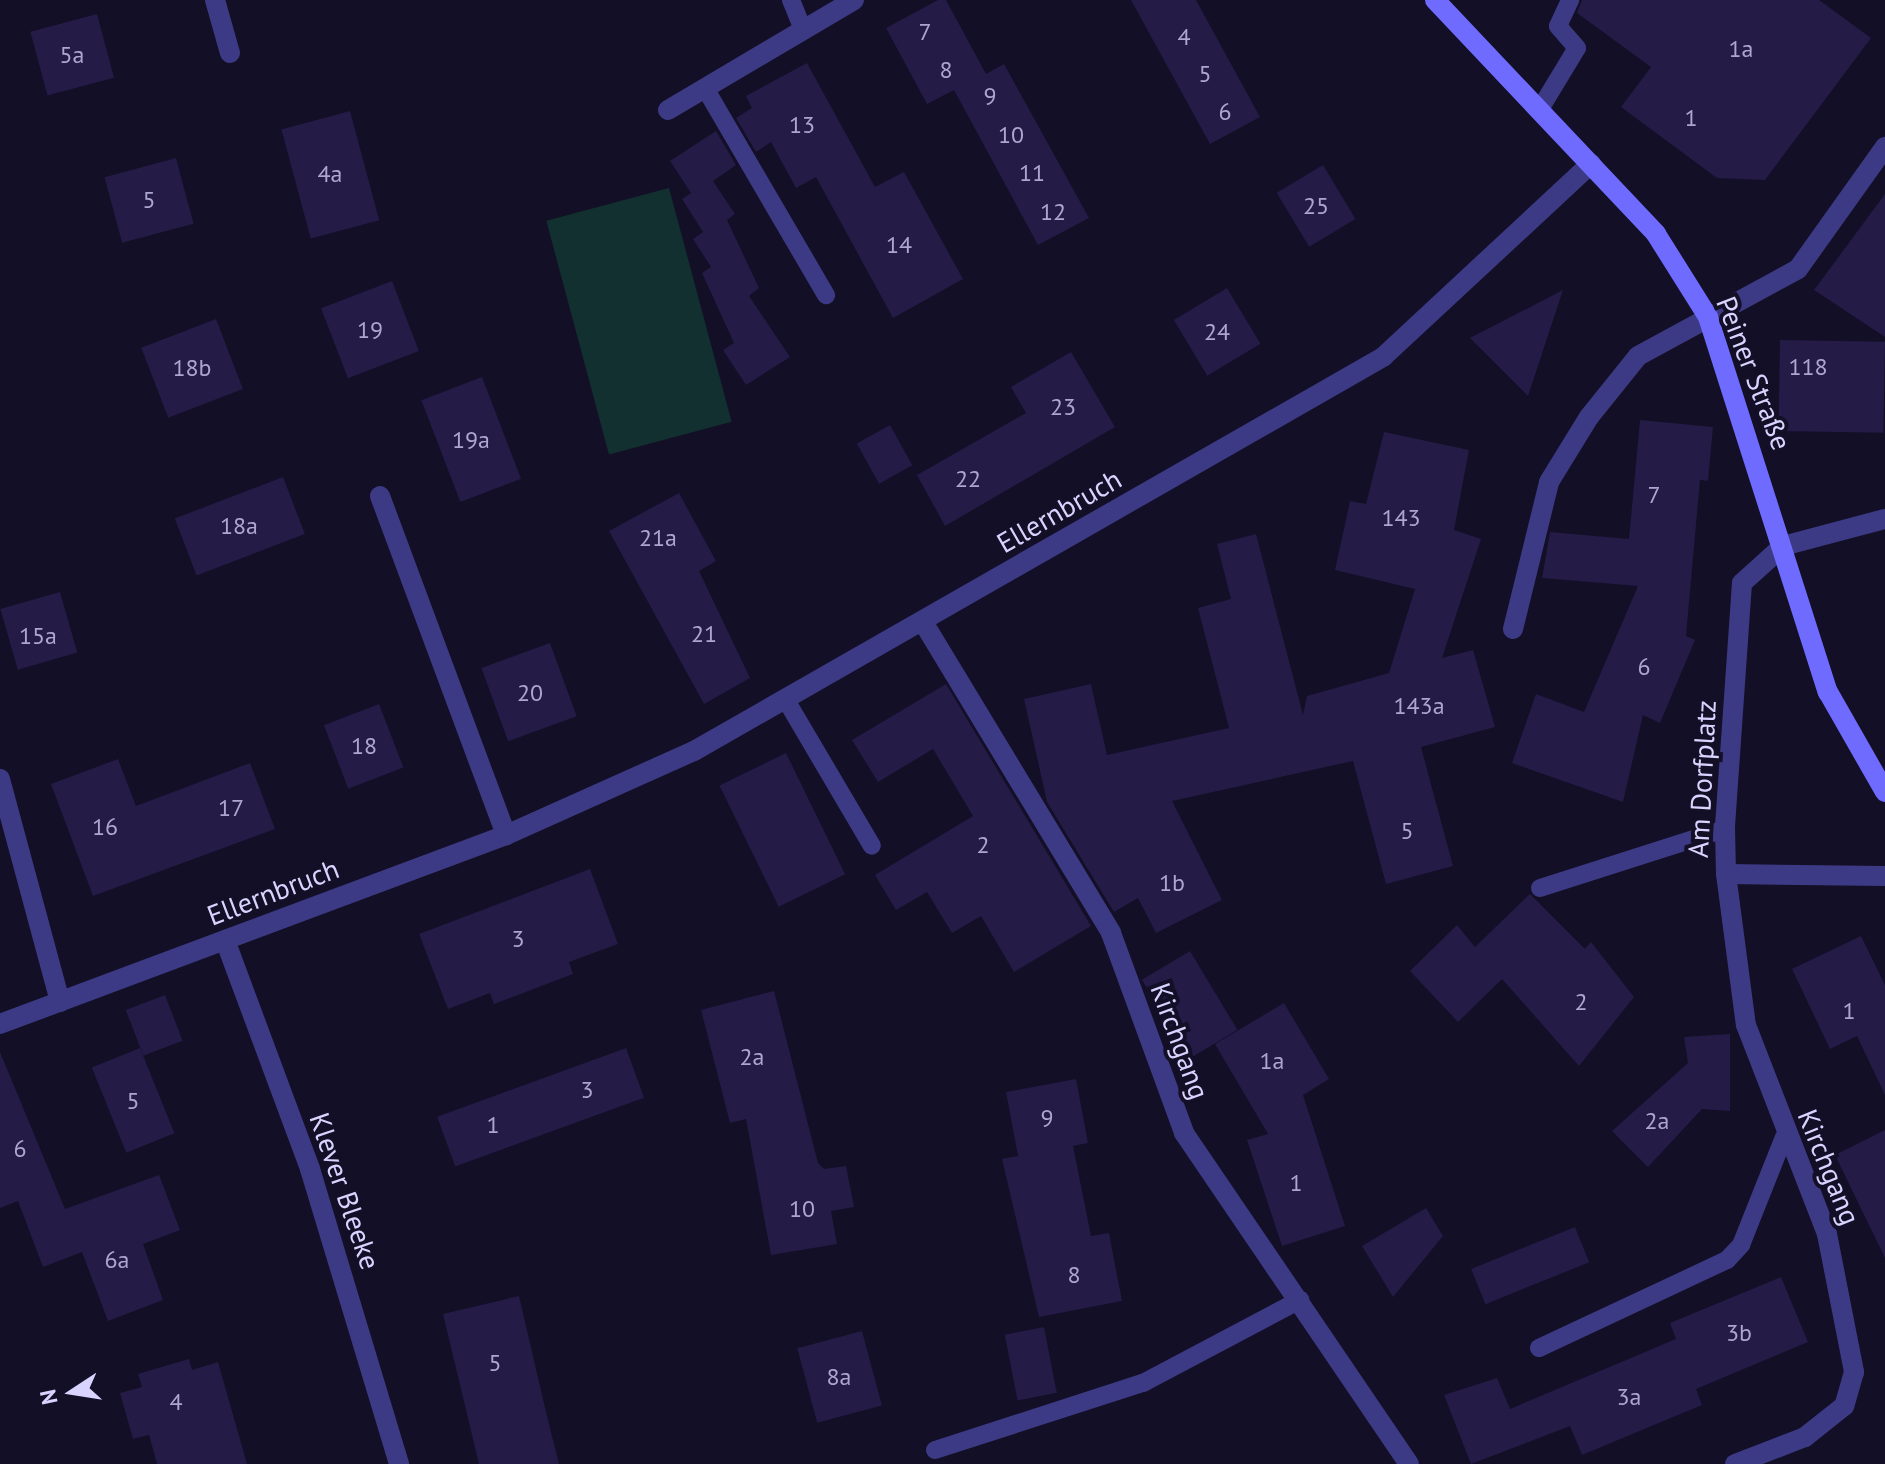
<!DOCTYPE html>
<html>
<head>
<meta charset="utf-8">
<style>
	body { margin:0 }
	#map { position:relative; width:1885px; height:1464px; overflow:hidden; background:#130f26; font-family:"PT Sans",sans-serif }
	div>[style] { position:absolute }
	.green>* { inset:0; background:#12302f; transform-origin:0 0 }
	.building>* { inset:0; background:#241b47; transform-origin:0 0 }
	.lane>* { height:18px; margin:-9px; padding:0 9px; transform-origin:9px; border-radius:9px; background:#3d3a85 }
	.street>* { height:20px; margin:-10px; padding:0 10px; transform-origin:10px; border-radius:10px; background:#3d3a85 }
	.secondary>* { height:20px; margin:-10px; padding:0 10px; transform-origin:10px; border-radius:10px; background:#6f6bff }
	span { translate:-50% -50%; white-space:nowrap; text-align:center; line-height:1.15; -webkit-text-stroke:8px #130f26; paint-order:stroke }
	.number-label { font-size:24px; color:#aca6d1 }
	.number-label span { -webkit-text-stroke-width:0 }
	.street-label { font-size:28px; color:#d9d4ff }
	.north { position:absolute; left:32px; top:1352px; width:80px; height:80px; -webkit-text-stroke:6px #130f26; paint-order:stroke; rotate:258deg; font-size:22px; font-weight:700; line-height:32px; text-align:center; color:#d9d4ff }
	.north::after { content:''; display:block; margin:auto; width:28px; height:36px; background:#d9d4ff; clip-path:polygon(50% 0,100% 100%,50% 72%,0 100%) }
</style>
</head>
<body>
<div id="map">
	<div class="green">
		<i style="left:669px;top:188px;width:242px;height:127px;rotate:75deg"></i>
	</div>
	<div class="building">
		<i style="clip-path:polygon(938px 0,946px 0,986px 74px,1004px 64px,1089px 218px,1038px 245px,954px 90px,927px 104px,886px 28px)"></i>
		<i style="clip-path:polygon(1131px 0,1196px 0,1260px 117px,1210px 144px)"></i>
		<i style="clip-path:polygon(1582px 0,1819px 0,1871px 38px,1765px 180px,1717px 178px,1621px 107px,1651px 67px,1577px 13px)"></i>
		<i style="left:97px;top:14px;width:66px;height:69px;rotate:75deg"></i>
		<i style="clip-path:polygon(807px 63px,875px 187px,904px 172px,963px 279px,893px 318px,816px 177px,796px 188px,771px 142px,756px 152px,736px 118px,752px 108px,746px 96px)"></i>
		<i style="left:350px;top:111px;width:113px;height:71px;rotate:75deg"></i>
		<i style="clip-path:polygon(716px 131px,736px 165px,713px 181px,735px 214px,727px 220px,759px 288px,749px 296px,790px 357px,746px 385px,723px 350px,734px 343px,702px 273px,711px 267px,693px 239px,703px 232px,682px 199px,691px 193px,670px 161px)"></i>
		<i style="left:176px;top:158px;width:68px;height:74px;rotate:75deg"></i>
		<i style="left:1323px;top:165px;width:63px;height:54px;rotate:59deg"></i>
		<i style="clip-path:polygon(1885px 194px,1885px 337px,1814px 290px)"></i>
		<i style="left:392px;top:281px;width:75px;height:76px;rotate:69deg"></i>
		<i style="left:1227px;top:288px;width:65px;height:62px;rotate:59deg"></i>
		<i style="clip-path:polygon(1563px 290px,1528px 396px,1470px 338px)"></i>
		<i style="left:216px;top:319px;width:75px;height:80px;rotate:69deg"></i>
		<i style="left:1780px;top:340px;width:105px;height:91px;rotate:1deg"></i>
		<i style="clip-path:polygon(1071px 352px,1115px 427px,945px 526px,917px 475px,1026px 413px,1011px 387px)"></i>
		<i style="left:482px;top:377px;width:109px;height:65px;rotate:69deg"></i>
		<i style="clip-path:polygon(1640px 420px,1713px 427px,1708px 481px,1700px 480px,1686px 636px,1695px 640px,1660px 723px,1643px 715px,1623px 802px,1512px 763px,1536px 694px,1584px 712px,1638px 586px,1542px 578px,1550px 532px,1629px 539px)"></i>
		<i style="left:890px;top:425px;width:46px;height:38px;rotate:61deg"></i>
		<i style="clip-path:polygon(1384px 432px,1469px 450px,1454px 530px,1481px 539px,1442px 658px,1473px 650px,1495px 727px,1421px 747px,1453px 866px,1386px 884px,1353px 761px,1172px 801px,1222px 900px,1156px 933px,1138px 898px,1114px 912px,1047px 802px,1024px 699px,1091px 684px,1107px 755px,1229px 728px,1198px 608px,1231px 599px,1217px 544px,1256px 534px,1303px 715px,1307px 696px,1389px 673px,1415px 589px,1335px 570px,1350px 501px,1366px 504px)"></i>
		<i style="left:283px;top:477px;width:61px;height:116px;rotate:69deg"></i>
		<i style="clip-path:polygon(679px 493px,716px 561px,699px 571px,750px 678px,704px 704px,609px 531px)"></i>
		<i style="left:60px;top:592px;width:63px;height:62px;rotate:74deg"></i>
		<i style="left:550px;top:643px;width:78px;height:73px;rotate:70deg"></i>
		<i style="clip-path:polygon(946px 684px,1091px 926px,1014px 972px,981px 916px,952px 933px,927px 892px,896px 910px,875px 875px,973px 816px,933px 749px,878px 782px,852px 740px)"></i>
		<i style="left:379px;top:704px;width:68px;height:59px;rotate:69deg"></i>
		<i style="left:786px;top:753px;width:135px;height:74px;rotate:64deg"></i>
		<i style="clip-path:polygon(118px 759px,136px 806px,250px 763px,275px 829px,93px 896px,51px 784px)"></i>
		<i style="clip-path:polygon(590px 869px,618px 944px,569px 962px,573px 974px,494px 1004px,490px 993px,448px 1009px,419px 934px)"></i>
		<i style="clip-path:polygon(1530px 894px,1585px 949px,1591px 942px,1634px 997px,1579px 1066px,1502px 979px,1458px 1022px,1410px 971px,1457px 925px,1475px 947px)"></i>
		<i style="clip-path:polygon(1861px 936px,1885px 985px,1885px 1095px,1857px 1036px,1830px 1049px,1792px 969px)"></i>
		<i style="left:1190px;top:951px;width:92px;height:56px;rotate:59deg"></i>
		<i style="clip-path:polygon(774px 991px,818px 1163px,824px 1169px,846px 1166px,854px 1207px,831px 1211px,837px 1244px,771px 1255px,746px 1119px,730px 1123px,701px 1010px)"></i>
		<i style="left:165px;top:995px;width:49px;height:42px;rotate:69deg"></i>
		<i style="clip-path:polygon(1284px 1003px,1329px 1079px,1303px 1095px,1345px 1226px,1282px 1246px,1247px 1140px,1268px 1134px,1215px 1044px)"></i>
		<i style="clip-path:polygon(1730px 1034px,1730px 1111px,1702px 1109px,1648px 1167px,1612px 1131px,1688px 1063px,1684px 1037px)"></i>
		<i style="left:140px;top:1048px;width:92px;height:52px;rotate:68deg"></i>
		<i style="left:626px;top:1048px;width:53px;height:201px;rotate:70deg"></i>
		<i style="clip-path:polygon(0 1052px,65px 1209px,159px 1175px,180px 1230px,143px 1244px,163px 1300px,108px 1321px,82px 1252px,43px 1267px,18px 1201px,0 1208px)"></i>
		<i style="clip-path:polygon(1076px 1079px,1088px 1143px,1073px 1146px,1091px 1236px,1109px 1233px,1122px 1301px,1039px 1317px,1002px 1159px,1018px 1156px,1006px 1092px)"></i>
		<i style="clip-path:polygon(1885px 1130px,1885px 1258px,1835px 1155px)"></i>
		<i style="clip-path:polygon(1426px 1208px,1443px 1236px,1393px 1297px,1362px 1246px)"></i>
		<i style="left:1575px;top:1227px;width:38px;height:112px;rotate:68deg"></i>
		<i style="clip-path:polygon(1781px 1277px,1808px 1342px,1696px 1389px,1702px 1405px,1582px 1455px,1570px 1426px,1471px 1464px,1444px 1395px,1497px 1378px,1510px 1409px,1676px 1339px,1670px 1323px)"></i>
		<i style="clip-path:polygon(519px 1296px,546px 1412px,559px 1464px,479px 1464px,443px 1314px)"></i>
		<i style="left:1044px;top:1327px;width:67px;height:40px;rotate:79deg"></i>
		<i style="left:862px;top:1331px;width:77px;height:67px;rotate:75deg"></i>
		<i style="clip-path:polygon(189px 1359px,192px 1370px,218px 1362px,247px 1464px,157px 1464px,149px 1435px,133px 1439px,120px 1393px,142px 1387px,138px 1374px)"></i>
	</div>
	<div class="lane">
		<i style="left:791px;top:0;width:31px;rotate:68deg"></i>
		<i style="left:705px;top:88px;width:240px;rotate:59.7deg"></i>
		<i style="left:1540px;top:109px;width:71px;rotate:-58.8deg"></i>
		<i style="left:1577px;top:48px;width:29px;rotate:-131deg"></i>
		<i style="left:1558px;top:26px;width:29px;rotate:-65deg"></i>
		<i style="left:786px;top:700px;width:169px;rotate:59.5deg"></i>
		<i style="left:1540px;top:888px;width:194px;rotate:-17.7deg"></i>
		<i style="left:1539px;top:1348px;width:208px;rotate:-25.1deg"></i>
		<i style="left:1727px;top:1260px;width:21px;rotate:-47deg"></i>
		<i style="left:1741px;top:1245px;width:116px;rotate:-68.3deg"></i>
		<i style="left:935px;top:1450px;width:219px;rotate:-17.9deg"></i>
		<i style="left:1143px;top:1383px;width:178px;rotate:-27.9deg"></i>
	</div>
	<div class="street">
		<i style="left:215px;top:0;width:55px;rotate:74.2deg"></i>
		<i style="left:668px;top:110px;width:216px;rotate:-30.6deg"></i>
		<i style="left:380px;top:496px;width:362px;rotate:69.6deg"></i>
		<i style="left:1885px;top:519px;width:106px;rotate:165.2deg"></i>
		<i style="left:1783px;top:546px;width:55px;rotate:137.9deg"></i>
		<i style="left:1742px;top:583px;width:247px;rotate:94deg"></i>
		<i style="left:1725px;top:829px;width:45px;rotate:88.7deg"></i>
		<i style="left:1726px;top:874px;width:159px;rotate:0.7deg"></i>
		<i style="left:923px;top:622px;width:363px;rotate:58.8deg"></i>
		<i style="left:1111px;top:933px;width:213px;rotate:69.9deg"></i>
		<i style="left:1184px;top:1133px;width:400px;rotate:55.8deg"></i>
		<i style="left:1513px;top:629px;width:151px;rotate:-76.2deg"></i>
		<i style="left:1549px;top:482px;width:76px;rotate:-58.4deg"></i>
		<i style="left:1589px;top:417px;width:78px;rotate:-51.2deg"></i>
		<i style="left:1638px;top:356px;width:182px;rotate:-28.5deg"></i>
		<i style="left:1798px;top:269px;width:150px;rotate:-54.5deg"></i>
		<i style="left:0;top:779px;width:231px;rotate:74.9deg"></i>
		<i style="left:1726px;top:874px;width:152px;rotate:82.5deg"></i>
		<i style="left:1746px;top:1025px;width:224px;rotate:68.8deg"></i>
		<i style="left:1827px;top:1234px;width:141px;rotate:78.9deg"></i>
		<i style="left:1854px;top:1372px;width:35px;rotate:106deg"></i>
		<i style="left:1844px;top:1406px;width:50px;rotate:141.5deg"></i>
		<i style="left:1805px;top:1437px;width:75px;rotate:158.9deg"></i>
		<i style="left:225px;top:940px;width:244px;rotate:69.6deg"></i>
		<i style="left:310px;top:1169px;width:308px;rotate:73.2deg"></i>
		<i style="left:0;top:1024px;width:540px;rotate:-20.48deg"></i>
		<i style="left:506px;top:835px;width:206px;rotate:-24.1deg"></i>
		<i style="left:694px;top:751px;width:794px;rotate:-29.76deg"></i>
		<i style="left:1383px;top:357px;width:284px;rotate:-42.9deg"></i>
	</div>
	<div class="secondary">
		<i style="left:1435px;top:0;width:322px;rotate:46.6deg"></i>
		<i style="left:1656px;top:234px;width:98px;rotate:57.9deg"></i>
		<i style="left:1708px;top:317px;width:394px;rotate:72.3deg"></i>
		<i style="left:1828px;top:692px;width:115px;rotate:60.3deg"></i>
	</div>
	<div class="number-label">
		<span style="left:925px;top:32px">7</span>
		<span style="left:1184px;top:37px">4</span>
		<span style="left:1741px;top:49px">1a</span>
		<span style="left:72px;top:55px">5a</span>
		<span style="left:946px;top:70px">8</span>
		<span style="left:1205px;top:74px">5</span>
		<span style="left:990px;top:96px">9</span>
		<span style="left:1225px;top:112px">6</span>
		<span style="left:1691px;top:118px">1</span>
		<span style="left:802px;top:125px">13</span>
		<span style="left:1011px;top:135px">10</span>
		<span style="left:1032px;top:173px">11</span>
		<span style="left:330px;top:174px">4a</span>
		<span style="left:149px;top:200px">5</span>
		<span style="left:1316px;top:206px">25</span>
		<span style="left:1053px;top:212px">12</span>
		<span style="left:899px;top:245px">14</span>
		<span style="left:370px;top:330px">19</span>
		<span style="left:1217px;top:332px">24</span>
		<span style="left:1808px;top:367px">118</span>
		<span style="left:192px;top:368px">18b</span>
		<span style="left:1063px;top:407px">23</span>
		<span style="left:471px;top:440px">19a</span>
		<span style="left:968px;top:479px">22</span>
		<span style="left:1654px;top:495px">7</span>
		<span style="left:1401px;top:518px">143</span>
		<span style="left:239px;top:526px">18a</span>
		<span style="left:658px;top:538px">21a</span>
		<span style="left:704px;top:634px">21</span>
		<span style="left:38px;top:636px">15a</span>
		<span style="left:1644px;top:667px">6</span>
		<span style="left:530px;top:693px">20</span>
		<span style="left:1419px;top:706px">143a</span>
		<span style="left:364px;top:746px">18</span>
		<span style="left:231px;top:808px">17</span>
		<span style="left:105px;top:827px">16</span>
		<span style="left:1407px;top:831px">5</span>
		<span style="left:983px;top:845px">2</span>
		<span style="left:1172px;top:883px">1b</span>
		<span style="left:518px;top:939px">3</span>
		<span style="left:1581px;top:1002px">2</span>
		<span style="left:1849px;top:1011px">1</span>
		<span style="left:752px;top:1057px">2a</span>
		<span style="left:1272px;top:1061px">1a</span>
		<span style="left:587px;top:1090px">3</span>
		<span style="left:133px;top:1101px">5</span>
		<span style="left:1047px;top:1118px">9</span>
		<span style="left:1657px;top:1121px">2a</span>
		<span style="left:493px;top:1125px">1</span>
		<span style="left:20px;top:1149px">6</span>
		<span style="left:1296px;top:1183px">1</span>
		<span style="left:802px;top:1209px">10</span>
		<span style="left:117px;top:1260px">6a</span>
		<span style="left:1074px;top:1275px">8</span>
		<span style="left:1739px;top:1333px">3b</span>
		<span style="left:495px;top:1363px">5</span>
		<span style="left:839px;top:1377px">8a</span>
		<span style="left:1629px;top:1397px">3a</span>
		<span style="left:176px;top:1402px">4</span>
	</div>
	<div class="street-label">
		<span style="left:1754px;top:373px;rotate:69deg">Peiner Straße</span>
		<span style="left:1059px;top:511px;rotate:-30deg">Ellernbruch</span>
		<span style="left:1702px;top:779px;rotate:-87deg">Am Dorfplatz</span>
		<span style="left:273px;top:892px;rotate:-21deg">Ellernbruch</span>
		<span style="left:1180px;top:1041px;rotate:70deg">Kirchgang</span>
		<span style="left:1829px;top:1167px;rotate:68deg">Kirchgang</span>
		<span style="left:345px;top:1191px;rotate:71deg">Klever Bleeke</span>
	</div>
	<div class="north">N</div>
</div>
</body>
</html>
